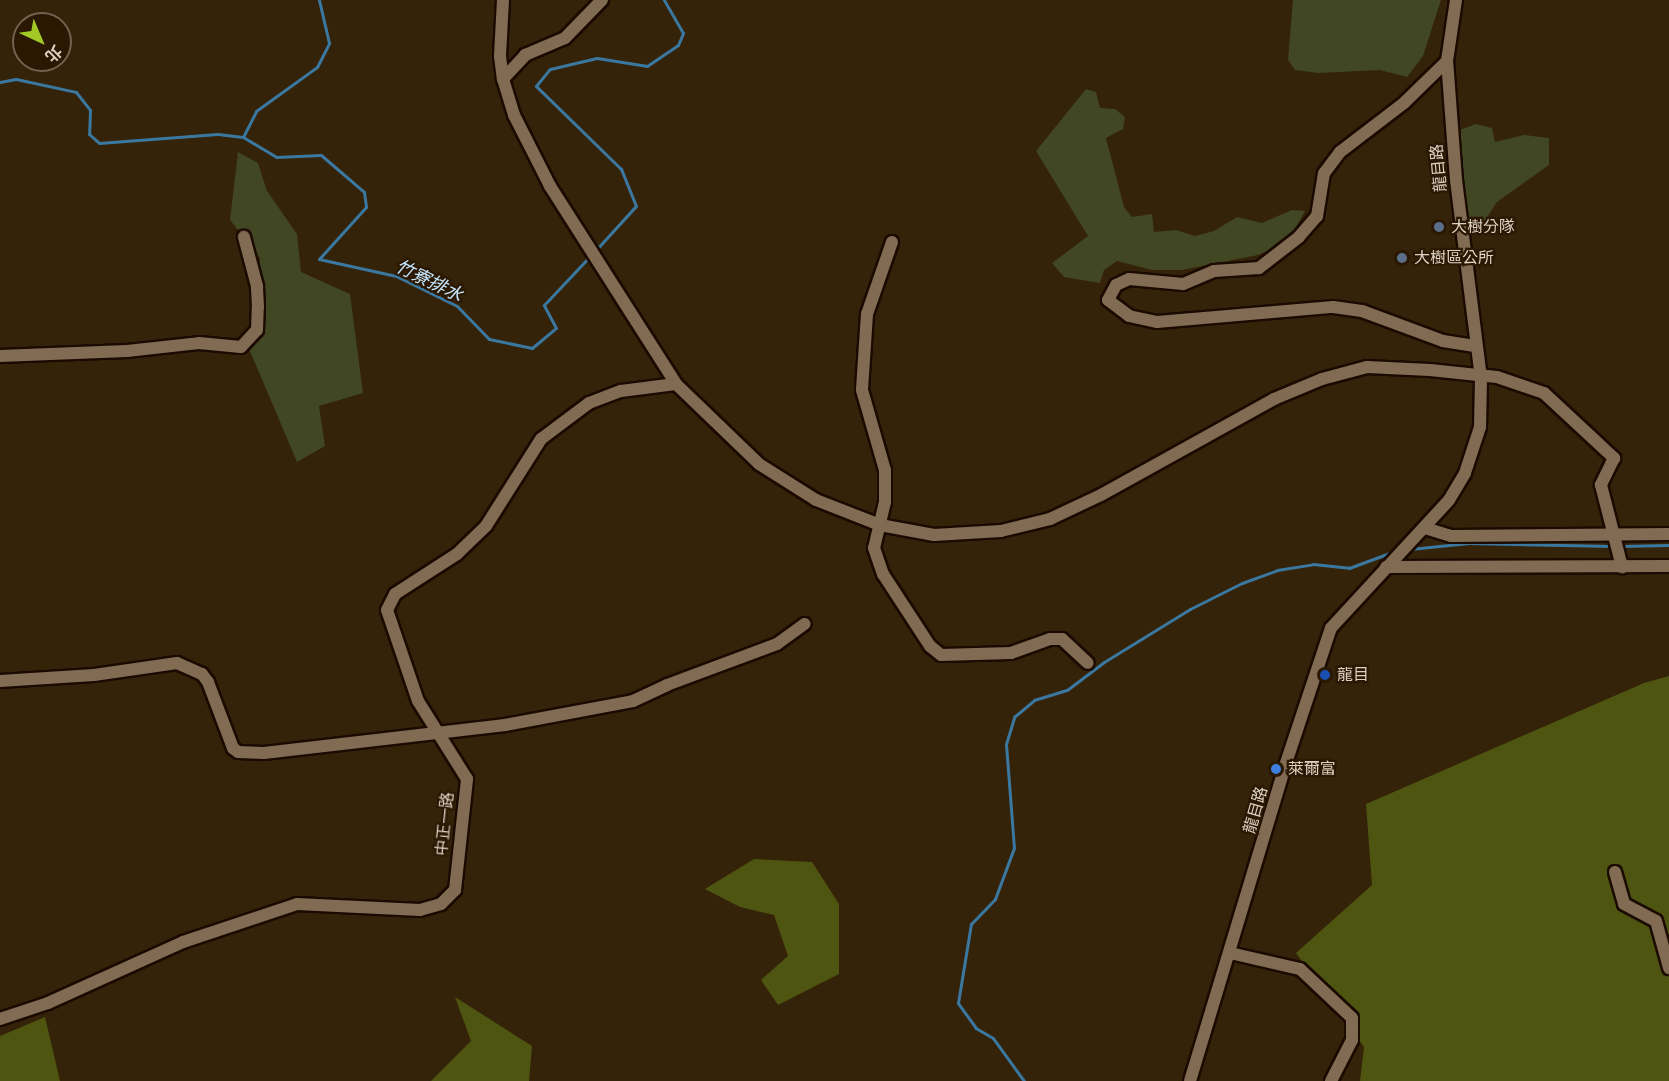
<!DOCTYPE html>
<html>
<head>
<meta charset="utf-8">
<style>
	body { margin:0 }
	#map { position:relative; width:1669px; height:1081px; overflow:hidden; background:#342209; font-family:"Fira Sans Condensed","Noto Sans TC",sans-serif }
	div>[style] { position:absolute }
	.green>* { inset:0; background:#414623 }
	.forest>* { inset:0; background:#4d5510 }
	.stream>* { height:3px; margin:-1.5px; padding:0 1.5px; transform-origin:1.5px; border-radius:1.5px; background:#3b78a0 }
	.roads { filter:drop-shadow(2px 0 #1b0a00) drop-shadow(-2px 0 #1b0a00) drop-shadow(0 2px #1b0a00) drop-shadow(0 -2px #1b0a00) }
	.minor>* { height:12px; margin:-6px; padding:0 6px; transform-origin:6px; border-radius:6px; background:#816b52 }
	.dots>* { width:16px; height:16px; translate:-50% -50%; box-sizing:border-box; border:3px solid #2a1802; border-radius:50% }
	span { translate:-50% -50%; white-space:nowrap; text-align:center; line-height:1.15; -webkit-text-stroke:4.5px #2a1802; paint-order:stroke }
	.street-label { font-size:16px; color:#ddd1c3 }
	.poi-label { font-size:16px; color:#ddd1c3 }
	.left { translate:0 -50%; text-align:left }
	.water-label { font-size:18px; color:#c6e6fe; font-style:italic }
	.north { position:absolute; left:12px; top:12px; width:60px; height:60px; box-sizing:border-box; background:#2a1802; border:2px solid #72624f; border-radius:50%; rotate:136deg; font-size:16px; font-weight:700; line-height:24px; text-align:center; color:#ddd1c3 }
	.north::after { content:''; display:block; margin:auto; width:21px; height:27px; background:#a3c927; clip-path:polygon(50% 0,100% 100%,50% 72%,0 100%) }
</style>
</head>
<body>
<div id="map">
	<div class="green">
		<i style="clip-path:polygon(1293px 0,1441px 0,1423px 56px,1407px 77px,1380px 70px,1319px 73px,1295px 70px,1288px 60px)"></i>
		<i style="clip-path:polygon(1086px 89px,1096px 92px,1100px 108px,1115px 109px,1125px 117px,1123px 129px,1106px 138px,1124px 207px,1132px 217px,1152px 214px,1154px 232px,1176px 230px,1195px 236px,1214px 231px,1237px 217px,1262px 223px,1292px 210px,1305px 211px,1296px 227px,1280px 245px,1258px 255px,1182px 270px,1152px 270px,1117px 261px,1104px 270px,1100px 283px,1064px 277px,1052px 263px,1088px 236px,1036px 151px)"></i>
		<i style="clip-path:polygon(1476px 124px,1492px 128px,1495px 142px,1524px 135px,1549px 138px,1549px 165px,1497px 202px,1482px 225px,1465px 242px,1460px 130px)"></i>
		<i style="clip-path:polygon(238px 152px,258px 163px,267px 191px,297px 234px,301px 272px,350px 294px,363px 393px,319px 406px,325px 446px,297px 462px,247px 344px,258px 308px,260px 258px,230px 220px)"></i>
	</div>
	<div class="forest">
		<i style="clip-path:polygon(1669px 676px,1669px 1081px,1360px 1081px,1364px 1047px,1296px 953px,1372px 885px,1366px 804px,1644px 683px)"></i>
		<i style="clip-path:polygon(754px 859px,812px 862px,839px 904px,839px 974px,778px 1005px,761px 980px,788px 956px,774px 915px,740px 907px,705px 889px)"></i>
		<i style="clip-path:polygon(455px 997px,532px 1046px,529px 1081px,431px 1081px,471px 1041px)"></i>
		<i style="clip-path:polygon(45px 1017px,60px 1081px,0 1081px,0 1036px)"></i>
	</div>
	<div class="stream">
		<i style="left:0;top:82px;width:16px;rotate:-11deg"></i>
		<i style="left:16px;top:79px;width:61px;rotate:12.2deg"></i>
		<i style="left:76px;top:92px;width:23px;rotate:52deg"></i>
		<i style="left:90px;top:110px;width:24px;rotate:92deg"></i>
		<i style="left:89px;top:134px;width:13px;rotate:42deg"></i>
		<i style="left:99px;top:143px;width:119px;rotate:-4.3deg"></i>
		<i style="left:218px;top:134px;width:25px;rotate:7deg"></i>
		<i style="left:243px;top:137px;width:39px;rotate:31deg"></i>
		<i style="left:276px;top:157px;width:45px;rotate:-2.5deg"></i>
		<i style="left:321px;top:155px;width:57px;rotate:40.7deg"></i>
		<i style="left:364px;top:192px;width:15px;rotate:82deg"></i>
		<i style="left:366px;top:207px;width:70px;rotate:132.1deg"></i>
		<i style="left:319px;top:259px;width:79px;rotate:12.4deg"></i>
		<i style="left:396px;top:276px;width:68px;rotate:26.2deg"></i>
		<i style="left:457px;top:306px;width:46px;rotate:45.9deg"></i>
		<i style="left:489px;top:339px;width:44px;rotate:11.8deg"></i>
		<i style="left:532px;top:348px;width:31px;rotate:-40deg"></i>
		<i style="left:556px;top:328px;width:26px;rotate:-118deg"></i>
		<i style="left:544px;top:305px;width:67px;rotate:-46.8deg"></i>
		<i style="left:243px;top:137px;width:29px;rotate:-63deg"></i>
		<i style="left:256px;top:111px;width:75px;rotate:-35.8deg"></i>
		<i style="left:317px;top:67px;width:27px;rotate:-63deg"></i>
		<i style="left:329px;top:43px;width:44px;rotate:-103.1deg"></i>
		<i style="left:595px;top:251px;width:61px;rotate:-47.7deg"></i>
		<i style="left:636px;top:206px;width:40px;rotate:-112deg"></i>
		<i style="left:621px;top:169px;width:119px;rotate:-135.7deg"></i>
		<i style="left:536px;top:86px;width:22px;rotate:-51deg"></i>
		<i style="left:550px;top:69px;width:48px;rotate:-13.2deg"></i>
		<i style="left:597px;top:58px;width:51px;rotate:9.1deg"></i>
		<i style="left:647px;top:66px;width:37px;rotate:-34deg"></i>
		<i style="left:678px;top:45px;width:13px;rotate:-67deg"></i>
		<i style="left:683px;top:33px;width:38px;rotate:-120deg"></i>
		<i style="left:1620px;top:546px;width:49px;rotate:-1.2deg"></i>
		<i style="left:1410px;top:549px;width:59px;rotate:-5.8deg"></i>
		<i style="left:1469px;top:543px;width:144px;rotate:1.2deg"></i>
		<i style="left:1024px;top:1081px;width:53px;rotate:-125.8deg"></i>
		<i style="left:993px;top:1038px;width:20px;rotate:-150deg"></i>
		<i style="left:976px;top:1028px;width:31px;rotate:-126deg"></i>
		<i style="left:958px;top:1003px;width:80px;rotate:-80.7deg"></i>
		<i style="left:971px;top:924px;width:35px;rotate:-46deg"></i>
		<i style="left:995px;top:899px;width:54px;rotate:-69.6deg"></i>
		<i style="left:1014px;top:848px;width:104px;rotate:-94.4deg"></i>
		<i style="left:1006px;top:744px;width:28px;rotate:-73deg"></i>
		<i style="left:1014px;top:717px;width:26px;rotate:-40deg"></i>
		<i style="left:1034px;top:700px;width:34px;rotate:-17deg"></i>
		<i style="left:1067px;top:690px;width:46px;rotate:-37.1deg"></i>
		<i style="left:1104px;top:662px;width:101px;rotate:-31.6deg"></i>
		<i style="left:1190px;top:609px;width:58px;rotate:-26.6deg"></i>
		<i style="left:1242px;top:583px;width:37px;rotate:-20deg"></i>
		<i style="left:1277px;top:570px;width:36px;rotate:-9deg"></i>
		<i style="left:1313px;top:564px;width:36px;rotate:6deg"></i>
		<i style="left:1349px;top:568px;width:49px;rotate:-20.3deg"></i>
	</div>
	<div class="roads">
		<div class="minor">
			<i style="left:503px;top:0;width:56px;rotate:93.1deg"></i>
			<i style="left:500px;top:56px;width:23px;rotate:83deg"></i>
			<i style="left:503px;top:79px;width:38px;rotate:73deg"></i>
			<i style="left:514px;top:115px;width:80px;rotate:63.1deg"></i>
			<i style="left:550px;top:186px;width:235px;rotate:57.5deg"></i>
			<i style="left:676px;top:384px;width:115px;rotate:43.9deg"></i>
			<i style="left:759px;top:464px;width:67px;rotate:32.3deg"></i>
			<i style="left:816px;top:500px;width:69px;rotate:21.3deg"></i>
			<i style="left:880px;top:525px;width:55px;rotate:10.5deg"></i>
			<i style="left:934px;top:535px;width:67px;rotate:-3.4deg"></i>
			<i style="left:1001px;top:531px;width:50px;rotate:-13.8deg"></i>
			<i style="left:1050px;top:519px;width:56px;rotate:-25.2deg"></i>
			<i style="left:1101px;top:495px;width:198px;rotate:-29deg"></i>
			<i style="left:1274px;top:399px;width:52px;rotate:-22.6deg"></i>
			<i style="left:1322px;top:379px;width:47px;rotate:-14.9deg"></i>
			<i style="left:1367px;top:367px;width:63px;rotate:2.7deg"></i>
			<i style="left:1430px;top:370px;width:67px;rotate:6deg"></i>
			<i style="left:1497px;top:377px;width:50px;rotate:18.8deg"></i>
			<i style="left:1544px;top:393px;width:96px;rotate:42.9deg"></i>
			<i style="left:1614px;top:458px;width:30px;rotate:116deg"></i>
			<i style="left:1601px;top:485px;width:85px;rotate:75.6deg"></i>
			<i style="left:1447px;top:61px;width:60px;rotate:135.7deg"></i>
			<i style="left:1404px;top:103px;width:81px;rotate:142.6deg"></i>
			<i style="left:1340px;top:152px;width:26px;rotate:127deg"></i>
			<i style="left:1324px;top:173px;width:44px;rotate:99.2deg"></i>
			<i style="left:1317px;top:216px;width:28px;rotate:131deg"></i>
			<i style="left:1299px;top:237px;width:51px;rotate:142.2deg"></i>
			<i style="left:1259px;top:268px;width:45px;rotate:176.2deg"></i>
			<i style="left:1214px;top:271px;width:34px;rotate:157deg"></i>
			<i style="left:1183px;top:284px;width:54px;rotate:-174.7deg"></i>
			<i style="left:1129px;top:279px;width:14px;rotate:155deg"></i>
			<i style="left:1116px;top:285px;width:17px;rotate:118deg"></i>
			<i style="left:1108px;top:300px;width:26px;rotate:37deg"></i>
			<i style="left:1129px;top:316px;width:29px;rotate:12deg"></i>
			<i style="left:1157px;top:322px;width:177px;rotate:-4.9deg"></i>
			<i style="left:1333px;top:307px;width:29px;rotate:8deg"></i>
			<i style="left:1362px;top:311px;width:86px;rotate:20.3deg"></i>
			<i style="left:1443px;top:341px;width:32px;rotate:9deg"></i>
			<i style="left:503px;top:79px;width:33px;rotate:-47deg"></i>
			<i style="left:525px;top:55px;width:43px;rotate:-23deg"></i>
			<i style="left:565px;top:38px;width:53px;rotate:-45.8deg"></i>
			<i style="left:892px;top:242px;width:76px;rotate:109.1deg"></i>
			<i style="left:867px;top:314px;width:76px;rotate:93.8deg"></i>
			<i style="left:862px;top:390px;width:83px;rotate:74deg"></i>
			<i style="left:885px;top:470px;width:32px;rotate:90deg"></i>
			<i style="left:885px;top:502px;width:47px;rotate:103.4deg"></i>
			<i style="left:874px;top:548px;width:28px;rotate:71deg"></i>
			<i style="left:883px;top:574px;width:86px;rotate:56.9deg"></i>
			<i style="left:930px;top:646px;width:14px;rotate:39deg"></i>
			<i style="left:941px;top:655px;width:70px;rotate:-1.6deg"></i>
			<i style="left:1011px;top:653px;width:41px;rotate:-19.7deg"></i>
			<i style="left:1050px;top:639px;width:12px"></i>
			<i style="left:1062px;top:639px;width:35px;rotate:43deg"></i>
			<i style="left:0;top:356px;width:127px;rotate:-2.3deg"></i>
			<i style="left:127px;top:351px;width:72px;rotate:-6.3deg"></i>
			<i style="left:199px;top:343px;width:42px;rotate:5.4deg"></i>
			<i style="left:241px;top:347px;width:23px;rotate:-47deg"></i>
			<i style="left:257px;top:330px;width:23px;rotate:-88deg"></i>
			<i style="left:258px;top:307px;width:21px;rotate:-93deg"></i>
			<i style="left:257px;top:286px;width:51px;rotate:-104.9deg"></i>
			<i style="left:1425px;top:528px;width:27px;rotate:17deg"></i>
			<i style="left:1451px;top:536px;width:218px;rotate:-0.5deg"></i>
			<i style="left:1386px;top:567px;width:283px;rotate:-0.2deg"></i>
			<i style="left:0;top:681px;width:94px;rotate:-3.7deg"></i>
			<i style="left:94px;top:675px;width:84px;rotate:-8.2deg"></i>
			<i style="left:177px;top:663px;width:27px;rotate:24deg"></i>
			<i style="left:202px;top:674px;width:10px;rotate:53deg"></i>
			<i style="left:208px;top:682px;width:71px;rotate:69.3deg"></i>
			<i style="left:233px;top:748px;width:6px;rotate:39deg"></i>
			<i style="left:238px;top:752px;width:26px;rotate:2deg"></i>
			<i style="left:264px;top:753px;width:243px;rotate:-6.6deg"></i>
			<i style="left:505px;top:725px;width:130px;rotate:-10.6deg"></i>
			<i style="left:633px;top:701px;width:38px;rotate:-25deg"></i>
			<i style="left:667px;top:685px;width:117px;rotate:-20.4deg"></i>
			<i style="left:777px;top:644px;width:34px;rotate:-36deg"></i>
			<i style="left:1615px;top:872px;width:33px;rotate:74deg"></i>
			<i style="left:1624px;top:904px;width:36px;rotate:28deg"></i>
			<i style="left:1656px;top:921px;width:49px;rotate:74.5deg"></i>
			<i style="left:1230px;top:953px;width:72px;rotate:12.9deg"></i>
			<i style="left:1300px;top:969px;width:71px;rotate:43.3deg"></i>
			<i style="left:1352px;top:1018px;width:22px;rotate:90deg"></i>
			<i style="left:1352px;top:1040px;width:46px;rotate:117.1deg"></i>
			<i style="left:0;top:1019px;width:51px;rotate:-18.4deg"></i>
			<i style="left:48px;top:1003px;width:148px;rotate:-24.3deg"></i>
			<i style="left:183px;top:942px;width:120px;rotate:-18.4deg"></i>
			<i style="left:297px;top:904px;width:123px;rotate:2.8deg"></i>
			<i style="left:420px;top:910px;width:22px;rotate:-16deg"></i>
			<i style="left:441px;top:904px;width:20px;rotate:-45deg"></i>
			<i style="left:455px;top:890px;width:112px;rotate:-83.8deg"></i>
			<i style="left:467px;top:779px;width:92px;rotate:-122.1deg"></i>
			<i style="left:418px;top:701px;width:96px;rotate:-108.8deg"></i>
			<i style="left:387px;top:610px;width:18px;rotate:-63deg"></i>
			<i style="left:395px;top:594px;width:74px;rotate:-32.8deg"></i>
			<i style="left:457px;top:554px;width:40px;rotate:-44deg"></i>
			<i style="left:486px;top:526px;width:103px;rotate:-57.7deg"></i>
			<i style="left:541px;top:439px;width:60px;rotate:-36.9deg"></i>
			<i style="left:589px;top:403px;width:34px;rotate:-21deg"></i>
			<i style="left:621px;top:391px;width:55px;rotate:-7.3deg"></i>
			<i style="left:1190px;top:1081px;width:332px;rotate:-73.2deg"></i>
			<i style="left:1286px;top:763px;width:142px;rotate:-71.6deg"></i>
			<i style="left:1331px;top:628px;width:174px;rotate:-47.3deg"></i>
			<i style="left:1449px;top:500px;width:31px;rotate:-59deg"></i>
			<i style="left:1465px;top:473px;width:48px;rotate:-71.9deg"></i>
			<i style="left:1480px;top:427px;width:49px;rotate:-88.8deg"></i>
			<i style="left:1481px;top:378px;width:200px;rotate:-97.2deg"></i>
			<i style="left:1456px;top:180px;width:119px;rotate:-94.3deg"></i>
			<i style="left:1447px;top:61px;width:62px;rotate:-81.6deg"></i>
		</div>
	</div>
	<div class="dots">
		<i style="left:1439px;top:227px;background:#5c6f8a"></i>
		<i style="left:1402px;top:258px;background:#5c6f8a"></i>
		<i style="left:1325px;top:675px;background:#1a4fb4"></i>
		<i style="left:1276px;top:769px;background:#3f7fe0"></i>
	</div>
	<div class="street-label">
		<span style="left:1439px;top:168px;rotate:-95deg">龍目路</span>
		<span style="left:1256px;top:810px;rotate:-74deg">龍目路</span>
		<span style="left:445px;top:824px;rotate:-84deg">中正一路</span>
	</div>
	<div class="poi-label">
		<span class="left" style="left:1451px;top:227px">大樹分隊</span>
		<span class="left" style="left:1414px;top:258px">大樹區公所</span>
		<span class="left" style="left:1337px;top:675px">龍目</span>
		<span class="left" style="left:1288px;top:769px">萊爾富</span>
	</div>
	<div class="water-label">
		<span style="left:429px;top:281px;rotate:26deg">竹寮排水</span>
	</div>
	<div class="north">北</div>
</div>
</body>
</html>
